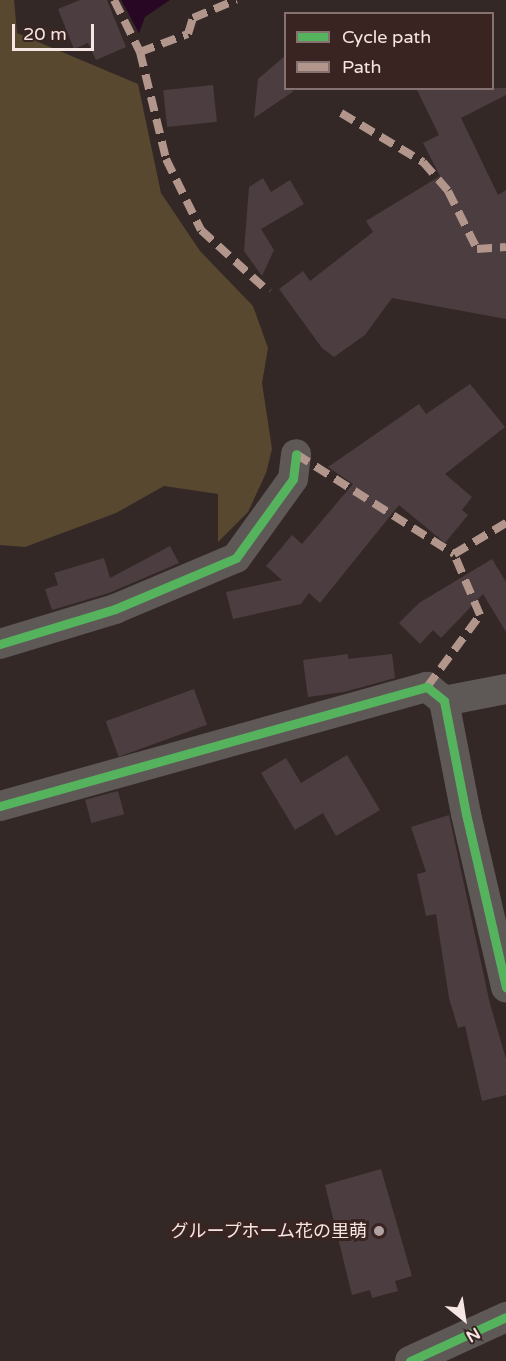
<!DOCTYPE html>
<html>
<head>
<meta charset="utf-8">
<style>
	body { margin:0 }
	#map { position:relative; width:506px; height:1361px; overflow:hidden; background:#342827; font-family:"Varela Round","Noto Sans JP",sans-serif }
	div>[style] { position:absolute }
	.green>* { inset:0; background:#57482f }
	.water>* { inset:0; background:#270724 }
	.building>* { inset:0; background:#4c3d40; transform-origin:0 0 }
	.minor>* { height:30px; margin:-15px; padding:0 15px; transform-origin:15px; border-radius:15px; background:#5e5857 }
	.quiet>* { height:8px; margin-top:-4px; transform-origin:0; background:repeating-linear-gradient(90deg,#b2968c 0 15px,transparent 0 23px) }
	.cycleway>* { height:9px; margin:-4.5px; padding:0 4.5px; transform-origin:4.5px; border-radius:4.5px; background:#56b35d }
	.dots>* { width:16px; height:16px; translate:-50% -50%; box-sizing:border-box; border:3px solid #3a2421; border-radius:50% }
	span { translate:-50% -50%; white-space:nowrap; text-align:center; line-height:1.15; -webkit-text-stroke:6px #3a2421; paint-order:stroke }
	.poi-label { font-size:18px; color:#f5e5e3 }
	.right { translate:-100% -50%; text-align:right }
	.legend { position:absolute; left:284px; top:12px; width:210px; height:78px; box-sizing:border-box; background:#3a2421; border:2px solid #85716f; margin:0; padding:8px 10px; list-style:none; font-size:18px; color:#f5e5e3 }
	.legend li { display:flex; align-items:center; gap:12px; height:30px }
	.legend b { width:30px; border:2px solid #85716f }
	.north { position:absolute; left:434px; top:1289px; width:60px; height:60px; -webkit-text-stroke:4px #3a2421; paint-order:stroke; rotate:150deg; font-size:16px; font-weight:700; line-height:24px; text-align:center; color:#f5e5e3 }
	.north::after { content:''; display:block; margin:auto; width:21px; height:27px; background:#f5e5e3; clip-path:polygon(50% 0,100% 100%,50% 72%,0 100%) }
	.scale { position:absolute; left:12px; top:24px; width:82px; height:27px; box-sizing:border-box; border:3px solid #f5e5e3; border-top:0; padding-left:8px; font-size:18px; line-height:21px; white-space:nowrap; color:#f5e5e3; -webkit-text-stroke:4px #3a2421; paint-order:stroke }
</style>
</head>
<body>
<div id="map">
	<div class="green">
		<i style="clip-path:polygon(0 0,14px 0,17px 33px,138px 84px,161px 193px,200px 251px,253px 306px,268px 348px,262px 383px,272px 449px,266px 473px,248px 512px,218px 542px,218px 494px,164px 486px,116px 513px,25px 547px,0 545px)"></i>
	</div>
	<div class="water">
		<i style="clip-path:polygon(121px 0,170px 0,145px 17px,139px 33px)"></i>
	</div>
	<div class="building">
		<i style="clip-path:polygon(80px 0,107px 0,126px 47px,96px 60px,88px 43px,74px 49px,58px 9px)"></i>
		<i style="clip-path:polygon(285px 56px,285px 88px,294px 91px,254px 118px,258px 79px)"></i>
		<i style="left:213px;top:85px;width:37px;height:50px;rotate:84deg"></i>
		<i style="clip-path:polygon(416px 88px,506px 88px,506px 95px,461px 118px,498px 195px,506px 190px,506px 319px,392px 298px,365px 335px,334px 357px,322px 348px,279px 289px,303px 271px,310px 281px,373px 232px,366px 221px,440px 176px,423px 143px,439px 135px)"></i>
		<i style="clip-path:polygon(263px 178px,271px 192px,290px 180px,304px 204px,261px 229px,274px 250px,262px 276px,244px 251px,249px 187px)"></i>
		<i style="clip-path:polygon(470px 384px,505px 427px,445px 474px,472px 497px,462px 510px,468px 515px,445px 543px,399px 505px,320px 603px,309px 593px,301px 604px,233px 619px,226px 592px,282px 580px,266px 566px,292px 535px,302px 544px,353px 484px,328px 467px,419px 404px,426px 414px)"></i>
		<i style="clip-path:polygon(170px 546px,179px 563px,109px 593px,52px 610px,45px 589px,58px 585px,54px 573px,104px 558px,110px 578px)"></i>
		<i style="clip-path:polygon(492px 559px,506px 582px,506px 632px,483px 594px,441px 638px,433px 630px,420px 644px,399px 623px,419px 603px)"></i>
		<i style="clip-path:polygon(348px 654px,348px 659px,392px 654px,395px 678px,344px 692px,308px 697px,303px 660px)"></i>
		<i style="left:194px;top:689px;width:38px;height:94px;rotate:70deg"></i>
		<i style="clip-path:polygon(347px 755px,380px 810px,336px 836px,323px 813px,295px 830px,261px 773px,286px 758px,301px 783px)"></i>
		<i style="left:118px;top:791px;width:24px;height:34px;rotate:75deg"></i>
		<i style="clip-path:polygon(449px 815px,490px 1004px,506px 1059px,506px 1095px,482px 1101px,465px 1026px,458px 1028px,449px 998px,436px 914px,426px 916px,417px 874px,426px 872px,411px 827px)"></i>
		<i style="clip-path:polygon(381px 1169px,412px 1276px,395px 1281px,398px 1291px,372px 1298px,370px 1290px,352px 1295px,325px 1185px)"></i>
	</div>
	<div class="minor">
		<i style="left:0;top:644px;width:120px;rotate:-16.9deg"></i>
		<i style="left:115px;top:609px;width:131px;rotate:-22.9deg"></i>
		<i style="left:236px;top:558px;width:97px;rotate:-54.2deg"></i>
		<i style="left:293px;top:479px;width:25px;rotate:-83deg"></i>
		<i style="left:444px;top:701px;width:63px;rotate:-11deg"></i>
		<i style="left:0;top:806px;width:443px;rotate:-15.6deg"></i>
		<i style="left:427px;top:687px;width:22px;rotate:39deg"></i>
		<i style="left:444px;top:701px;width:115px;rotate:79deg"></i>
		<i style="left:466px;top:814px;width:178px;rotate:77deg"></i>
		<i style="left:410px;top:1361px;width:106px;rotate:-24.6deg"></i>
	</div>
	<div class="quiet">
		<i style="left:114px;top:0;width:58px;rotate:63.4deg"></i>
		<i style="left:140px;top:52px;width:110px;rotate:76.3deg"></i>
		<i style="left:166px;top:159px;width:79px;rotate:63.8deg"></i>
		<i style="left:201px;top:230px;width:92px;rotate:42.4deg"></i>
		<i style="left:140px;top:52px;width:51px;rotate:-20.6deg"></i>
		<i style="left:188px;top:34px;width:17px;rotate:-73deg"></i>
		<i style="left:193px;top:18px;width:47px;rotate:-22.7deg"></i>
		<i style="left:341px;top:113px;width:96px;rotate:30.9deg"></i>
		<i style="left:423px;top:162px;width:38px;rotate:49deg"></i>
		<i style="left:448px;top:191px;width:65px;rotate:63.4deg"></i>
		<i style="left:477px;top:249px;width:29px;rotate:-4deg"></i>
		<i style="left:296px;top:454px;width:187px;rotate:32.3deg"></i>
		<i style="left:427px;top:687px;width:89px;rotate:-53.6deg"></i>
		<i style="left:480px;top:615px;width:66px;rotate:-113.1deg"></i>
		<i style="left:454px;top:554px;width:61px;rotate:-30.8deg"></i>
	</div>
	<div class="cycleway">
		<i style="left:0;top:644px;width:120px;rotate:-16.9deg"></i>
		<i style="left:115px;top:609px;width:131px;rotate:-22.9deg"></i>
		<i style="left:236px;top:558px;width:97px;rotate:-54.2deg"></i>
		<i style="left:293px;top:479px;width:25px;rotate:-83deg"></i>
		<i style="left:0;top:806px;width:443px;rotate:-15.6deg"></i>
		<i style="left:427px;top:687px;width:22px;rotate:39deg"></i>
		<i style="left:444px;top:701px;width:115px;rotate:79deg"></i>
		<i style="left:466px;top:814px;width:178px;rotate:77deg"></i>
		<i style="left:410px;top:1361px;width:106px;rotate:-24.6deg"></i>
	</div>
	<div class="dots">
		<i style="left:379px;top:1231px;background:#b1a3a1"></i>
	</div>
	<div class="poi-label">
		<span class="right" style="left:367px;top:1231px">グループホーム花の里萌</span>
	</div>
	<ul class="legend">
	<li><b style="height:8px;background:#56b35d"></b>Cycle path</li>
	<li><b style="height:8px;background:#b2968c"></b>Path</li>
	</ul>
	<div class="north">N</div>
	<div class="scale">20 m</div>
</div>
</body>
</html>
